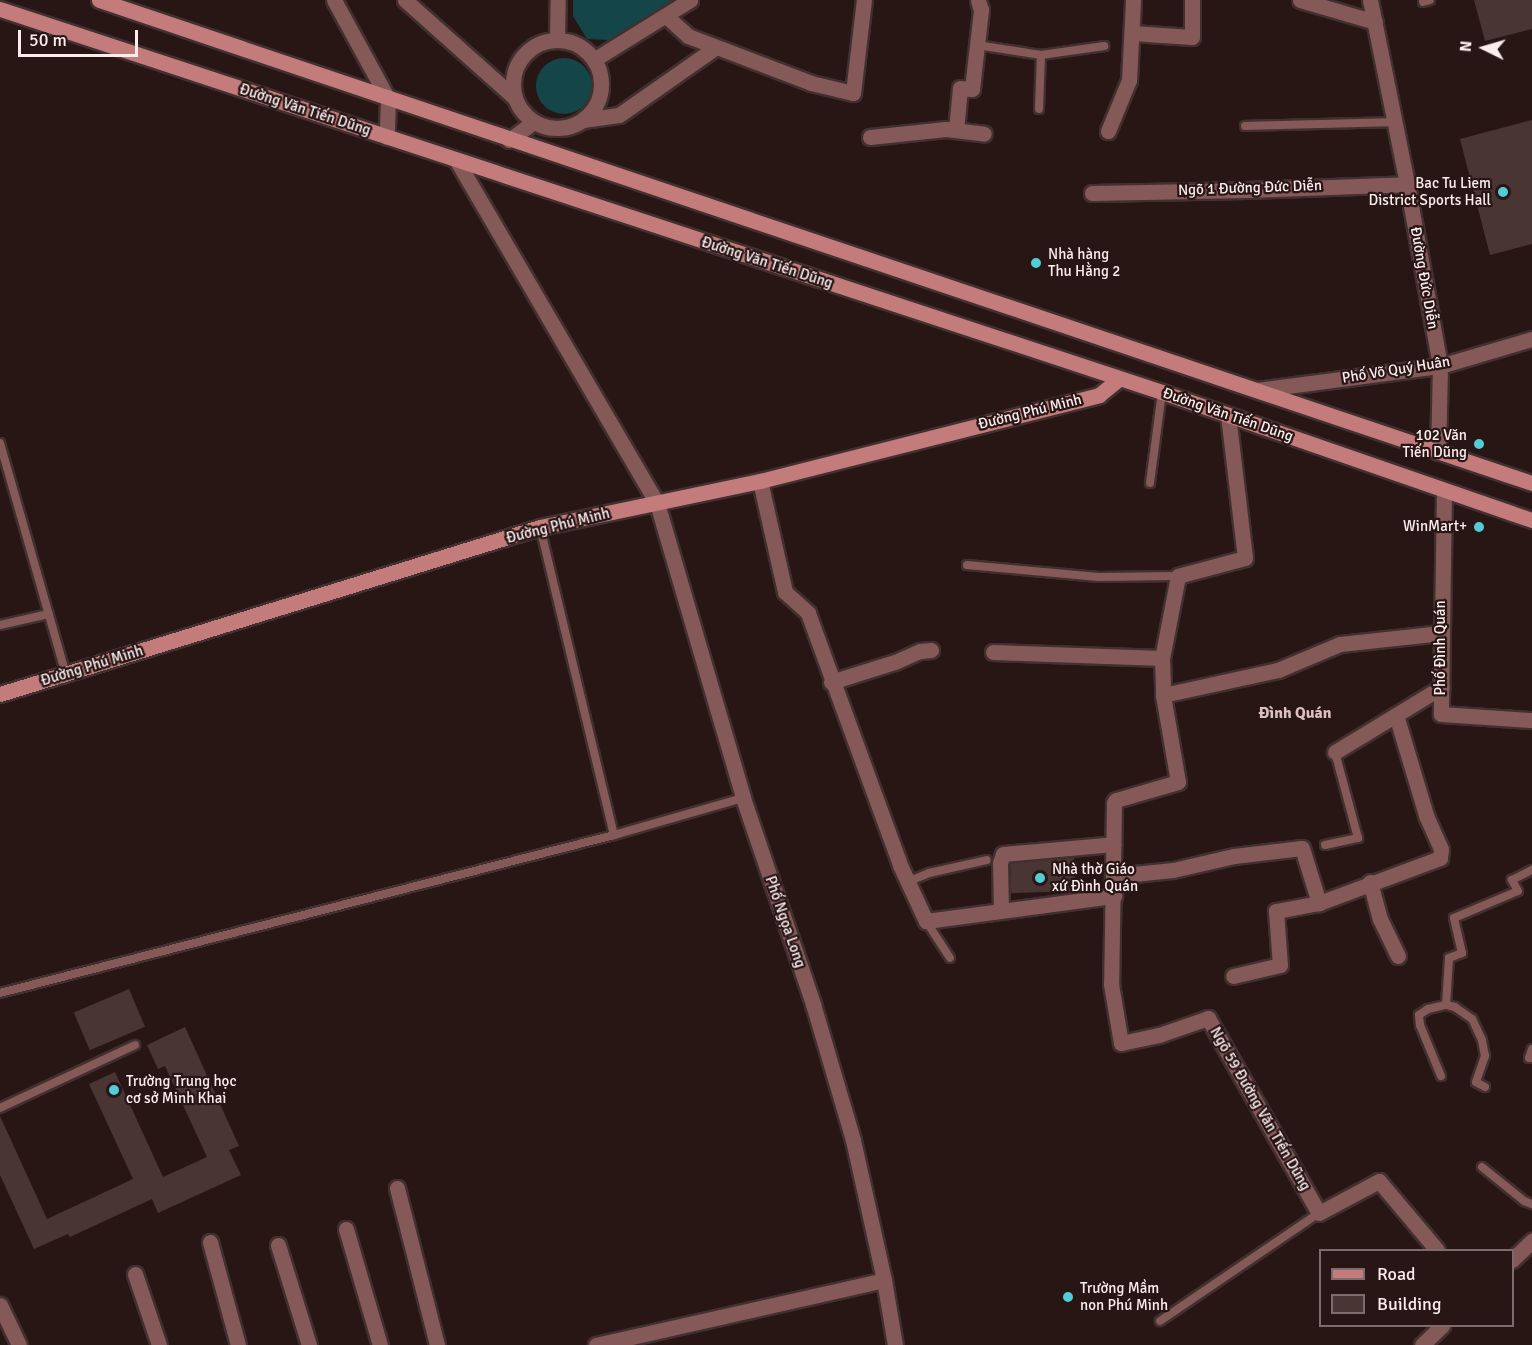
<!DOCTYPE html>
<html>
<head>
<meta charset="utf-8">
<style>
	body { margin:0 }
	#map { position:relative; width:1532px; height:1345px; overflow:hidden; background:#281615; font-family:Signika,sans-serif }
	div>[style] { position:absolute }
	.water>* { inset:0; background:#144549 }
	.round { border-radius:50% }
	.building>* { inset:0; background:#493534; transform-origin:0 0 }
	.roads { filter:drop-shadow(2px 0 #41302f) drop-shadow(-2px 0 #41302f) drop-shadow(0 2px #41302f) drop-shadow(0 -2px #41302f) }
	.lane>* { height:8px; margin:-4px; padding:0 4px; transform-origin:4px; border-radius:4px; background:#855958 }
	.street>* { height:15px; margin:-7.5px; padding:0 7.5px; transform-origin:7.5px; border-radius:7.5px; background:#855958 }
	.street>.ring { margin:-7.5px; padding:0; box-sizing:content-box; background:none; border:15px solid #855958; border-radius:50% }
	.secondary>* { height:15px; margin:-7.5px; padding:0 7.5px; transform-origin:7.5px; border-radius:7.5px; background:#c37c7b }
	.dots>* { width:16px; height:16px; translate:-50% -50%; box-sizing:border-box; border:3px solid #281615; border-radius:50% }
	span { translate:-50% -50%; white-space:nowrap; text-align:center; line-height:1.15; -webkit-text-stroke:4.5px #281615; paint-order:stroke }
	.street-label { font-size:15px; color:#faedec }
	.poi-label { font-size:15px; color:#faedec }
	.right { translate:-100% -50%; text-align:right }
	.left { translate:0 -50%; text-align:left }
	.neighbourhood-label { font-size:16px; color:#dac0bf; font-weight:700 }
	.legend { position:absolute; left:1319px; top:1249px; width:195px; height:78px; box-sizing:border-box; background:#281615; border:2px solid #7c6c6b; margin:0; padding:8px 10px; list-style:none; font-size:18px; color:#faedec }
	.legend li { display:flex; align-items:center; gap:12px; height:30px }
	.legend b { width:30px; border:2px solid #7c6c6b }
	.north { position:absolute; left:1454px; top:18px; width:60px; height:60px; -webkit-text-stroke:4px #281615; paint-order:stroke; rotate:275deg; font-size:16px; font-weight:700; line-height:24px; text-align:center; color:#faedec }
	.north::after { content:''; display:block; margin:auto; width:21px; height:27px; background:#faedec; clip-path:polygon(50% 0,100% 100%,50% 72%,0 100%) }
	.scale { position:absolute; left:18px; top:30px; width:120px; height:27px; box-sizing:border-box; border:3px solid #faedec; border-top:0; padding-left:8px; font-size:18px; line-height:21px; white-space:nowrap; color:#faedec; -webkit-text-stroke:4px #281615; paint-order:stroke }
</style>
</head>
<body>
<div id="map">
	<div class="water">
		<i style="clip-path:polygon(573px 0,680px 0,609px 40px,587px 39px,573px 16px)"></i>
		<i class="round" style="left:536px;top:58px;width:56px;height:56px"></i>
	</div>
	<div class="building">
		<i style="clip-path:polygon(1474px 0,1532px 0,1532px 29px,1485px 41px)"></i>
		<i style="clip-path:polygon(1532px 120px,1532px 244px,1490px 255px,1460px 139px)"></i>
		<i style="left:1074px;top:858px;width:33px;height:64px;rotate:88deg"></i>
		<i style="left:129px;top:989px;width:41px;height:60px;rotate:67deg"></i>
		<i style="clip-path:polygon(185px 1027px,239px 1146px,229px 1150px,241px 1175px,158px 1213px,152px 1199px,70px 1237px,68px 1234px,34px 1249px,0 1175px,0 1116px,47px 1219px,133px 1179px,89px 1084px,115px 1072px,163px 1177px,207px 1157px,165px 1066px,158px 1069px,147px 1045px)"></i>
	</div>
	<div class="roads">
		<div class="lane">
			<i style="left:1423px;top:2px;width:7px;rotate:-16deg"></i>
			<i style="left:977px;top:45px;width:65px;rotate:8.9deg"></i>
			<i style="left:1041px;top:55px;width:64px;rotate:-8.1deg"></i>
			<i style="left:1039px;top:109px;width:54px;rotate:-87.9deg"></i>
			<i style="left:1245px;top:126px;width:150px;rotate:-1.5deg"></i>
			<i style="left:0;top:443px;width:240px;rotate:74.1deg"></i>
			<i style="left:1150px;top:483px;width:92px;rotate:-82.5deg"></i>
			<i style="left:540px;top:527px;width:317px;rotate:76.5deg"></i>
			<i style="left:967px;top:565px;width:132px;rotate:5.2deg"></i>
			<i style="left:1098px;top:577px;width:80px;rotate:-0.7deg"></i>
			<i style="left:0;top:625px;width:50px;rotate:-12.7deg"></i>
			<i style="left:1325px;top:845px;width:34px;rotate:-12deg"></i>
			<i style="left:1358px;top:838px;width:89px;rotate:-105deg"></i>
			<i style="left:907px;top:882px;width:24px;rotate:-22deg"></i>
			<i style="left:929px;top:873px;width:59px;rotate:-12.6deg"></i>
			<i style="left:926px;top:921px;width:44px;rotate:57deg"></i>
			<i style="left:0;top:993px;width:634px;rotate:-14.43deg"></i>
			<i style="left:614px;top:835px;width:134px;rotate:-16deg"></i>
			<i style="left:1532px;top:1049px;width:9px;rotate:108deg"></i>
			<i style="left:1529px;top:1058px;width:3px"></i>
			<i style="left:1441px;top:1076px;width:55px;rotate:-112.4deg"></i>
			<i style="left:1420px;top:1025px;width:10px;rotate:-96deg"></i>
			<i style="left:1419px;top:1015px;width:11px;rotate:-34deg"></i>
			<i style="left:1428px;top:1009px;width:18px;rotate:-13deg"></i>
			<i style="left:1485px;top:1087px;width:10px;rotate:-151deg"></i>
			<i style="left:1476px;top:1082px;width:28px;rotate:-71deg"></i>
			<i style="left:1485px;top:1056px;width:16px;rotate:-101deg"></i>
			<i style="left:1482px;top:1040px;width:23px;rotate:-115deg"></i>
			<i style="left:1472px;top:1019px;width:21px;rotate:-145deg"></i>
			<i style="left:1455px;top:1007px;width:9px;rotate:-167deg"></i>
			<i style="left:1446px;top:1005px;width:47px;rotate:-86.3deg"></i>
			<i style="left:1449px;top:958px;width:14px;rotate:-21deg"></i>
			<i style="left:1462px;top:953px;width:36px;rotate:-103deg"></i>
			<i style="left:1454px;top:918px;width:69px;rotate:-22.9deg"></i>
			<i style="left:1518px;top:891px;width:13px;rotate:-119deg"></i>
			<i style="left:1512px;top:880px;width:22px;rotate:-27deg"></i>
			<i style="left:0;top:1108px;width:149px;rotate:-25deg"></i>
			<i style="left:1482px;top:1167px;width:54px;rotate:39deg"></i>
			<i style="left:1524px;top:1201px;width:9px;rotate:21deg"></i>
			<i style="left:1160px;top:1321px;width:192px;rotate:-34.2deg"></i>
		</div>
		<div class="street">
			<i style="left:334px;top:0;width:113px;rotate:61.4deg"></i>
			<i style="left:388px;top:99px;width:38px;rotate:92deg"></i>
			<i style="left:405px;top:0;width:147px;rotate:41.7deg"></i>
			<i style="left:1300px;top:0;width:78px;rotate:16.3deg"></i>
			<i style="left:1370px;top:0;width:188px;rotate:78.6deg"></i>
			<i style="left:1407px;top:184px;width:185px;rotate:79.7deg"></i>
			<i style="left:1440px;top:366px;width:86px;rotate:91.3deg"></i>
			<i style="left:666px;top:16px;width:30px;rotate:42deg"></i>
			<i style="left:688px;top:36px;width:132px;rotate:20.9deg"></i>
			<i style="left:811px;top:83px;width:43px;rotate:13.4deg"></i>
			<i style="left:853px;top:93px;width:94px;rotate:-83.3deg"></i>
			<i style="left:1132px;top:33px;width:60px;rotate:3.8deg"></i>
			<i style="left:1192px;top:37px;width:37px;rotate:-90deg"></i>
			<i style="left:557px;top:39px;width:39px;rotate:-89deg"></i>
			<i class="ring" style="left:513px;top:40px;width:73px;height:73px"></i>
			<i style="left:595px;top:59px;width:112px;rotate:-31.8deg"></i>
			<i style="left:583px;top:120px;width:36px;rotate:-8deg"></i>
			<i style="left:619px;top:115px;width:118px;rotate:-35deg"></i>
			<i style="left:956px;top:130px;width:42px;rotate:-84.6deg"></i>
			<i style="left:960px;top:88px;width:12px;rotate:5deg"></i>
			<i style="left:972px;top:89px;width:80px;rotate:-83.5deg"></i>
			<i style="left:981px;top:10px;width:10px;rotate:-107deg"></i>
			<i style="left:1108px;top:131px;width:55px;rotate:-67.6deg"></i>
			<i style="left:1129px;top:80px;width:80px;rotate:-87.1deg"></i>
			<i style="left:870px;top:137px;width:76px;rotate:-6deg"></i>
			<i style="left:946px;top:129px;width:38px;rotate:7deg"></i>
			<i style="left:509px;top:140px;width:31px;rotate:-36deg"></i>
			<i style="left:457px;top:161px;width:396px;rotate:59.7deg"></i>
			<i style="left:657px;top:503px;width:307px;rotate:73.7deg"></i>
			<i style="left:743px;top:798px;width:218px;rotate:71.2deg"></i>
			<i style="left:813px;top:1004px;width:142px;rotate:73.6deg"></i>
			<i style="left:853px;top:1140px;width:143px;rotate:77.5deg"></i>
			<i style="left:884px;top:1280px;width:66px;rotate:80.4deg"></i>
			<i style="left:1092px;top:193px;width:155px;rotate:-1.1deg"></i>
			<i style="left:1247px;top:190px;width:160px;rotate:-2.1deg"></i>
			<i style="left:1257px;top:390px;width:185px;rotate:-7.5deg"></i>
			<i style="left:1440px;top:366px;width:96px;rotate:-16.4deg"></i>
			<i style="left:1228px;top:415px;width:144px;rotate:83.2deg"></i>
			<i style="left:1245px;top:558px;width:69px;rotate:165deg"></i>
			<i style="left:1178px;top:576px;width:84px;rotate:101deg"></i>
			<i style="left:1162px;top:658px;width:37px;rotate:88deg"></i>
			<i style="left:1163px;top:695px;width:88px;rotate:80.2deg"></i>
			<i style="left:1178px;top:782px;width:65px;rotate:163.8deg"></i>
			<i style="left:1116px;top:800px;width:4px;rotate:124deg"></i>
			<i style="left:1114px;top:803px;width:181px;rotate:90.9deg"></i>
			<i style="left:1111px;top:984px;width:60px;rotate:80.4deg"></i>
			<i style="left:1121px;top:1043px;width:39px;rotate:-12deg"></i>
			<i style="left:1159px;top:1035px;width:52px;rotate:-19.1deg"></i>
			<i style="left:1208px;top:1018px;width:224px;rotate:60.4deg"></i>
			<i style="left:1319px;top:1213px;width:68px;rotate:-28.1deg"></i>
			<i style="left:1379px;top:1181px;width:90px;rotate:50deg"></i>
			<i style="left:760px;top:481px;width:114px;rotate:77.3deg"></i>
			<i style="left:785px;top:592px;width:31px;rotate:42deg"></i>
			<i style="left:808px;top:613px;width:268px;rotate:69.9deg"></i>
			<i style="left:900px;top:865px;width:62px;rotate:65.1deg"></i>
			<i style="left:926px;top:921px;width:190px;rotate:-7.6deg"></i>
			<i style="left:1444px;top:490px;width:224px;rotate:90.8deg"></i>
			<i style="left:1441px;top:714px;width:91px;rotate:3.8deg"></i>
			<i style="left:993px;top:652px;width:169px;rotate:2deg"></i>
			<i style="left:831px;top:682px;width:67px;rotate:-17.4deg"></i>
			<i style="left:895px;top:662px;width:27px;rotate:-24deg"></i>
			<i style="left:920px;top:651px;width:11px;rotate:-5deg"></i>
			<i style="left:1163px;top:695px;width:118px;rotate:-12.3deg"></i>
			<i style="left:1278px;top:670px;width:67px;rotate:-22.8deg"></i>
			<i style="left:1340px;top:644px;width:102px;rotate:-6.2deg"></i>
			<i style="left:1335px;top:752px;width:125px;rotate:-31.3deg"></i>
			<i style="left:1114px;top:876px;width:59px;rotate:-5.8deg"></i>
			<i style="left:1173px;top:870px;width:63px;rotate:-12.9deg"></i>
			<i style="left:1234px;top:856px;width:68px;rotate:-6.7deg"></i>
			<i style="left:1302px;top:848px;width:58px;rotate:72.8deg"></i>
			<i style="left:1319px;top:903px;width:44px;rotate:169.5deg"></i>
			<i style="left:1276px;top:911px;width:54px;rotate:85.8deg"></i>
			<i style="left:1280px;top:965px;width:48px;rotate:166.8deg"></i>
			<i style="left:1370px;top:882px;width:38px;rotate:75deg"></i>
			<i style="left:1380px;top:919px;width:41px;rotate:64.1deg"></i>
			<i style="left:1319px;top:903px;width:129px;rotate:-20.4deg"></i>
			<i style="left:1440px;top:858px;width:9px;rotate:-84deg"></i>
			<i style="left:1441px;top:849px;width:37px;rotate:-114deg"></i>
			<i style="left:1426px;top:815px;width:104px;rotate:-106.7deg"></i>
			<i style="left:1001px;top:909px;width:46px;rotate:-91.2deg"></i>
			<i style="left:1000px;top:863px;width:9px;rotate:-72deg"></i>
			<i style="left:1003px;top:854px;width:111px;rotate:-5.1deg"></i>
			<i style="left:397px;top:1188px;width:162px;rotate:75.7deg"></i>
			<i style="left:346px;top:1229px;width:121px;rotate:73.7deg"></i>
			<i style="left:210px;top:1242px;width:107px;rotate:74.8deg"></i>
			<i style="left:278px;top:1245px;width:105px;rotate:72.8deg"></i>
			<i style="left:1512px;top:1260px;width:28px;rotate:-44deg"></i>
			<i style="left:135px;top:1274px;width:75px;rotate:71.3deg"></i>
			<i style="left:0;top:1305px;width:44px;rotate:64.6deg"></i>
			<i style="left:596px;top:1345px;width:295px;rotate:-12.7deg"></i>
			<i style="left:1422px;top:1345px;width:28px;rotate:-44deg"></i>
		</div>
		<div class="secondary">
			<i style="left:99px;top:0;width:1512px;rotate:18.63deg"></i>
			<i style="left:0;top:9px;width:1223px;rotate:18.24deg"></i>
			<i style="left:1162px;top:392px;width:392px;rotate:19.1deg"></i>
			<i style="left:0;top:694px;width:565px;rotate:-17.18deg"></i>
			<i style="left:540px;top:527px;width:225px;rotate:-11.8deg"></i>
			<i style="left:760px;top:481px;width:350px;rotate:-14.2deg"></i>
			<i style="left:1099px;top:395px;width:26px;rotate:-39deg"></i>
		</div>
	</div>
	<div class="dots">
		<i style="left:1503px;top:192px;background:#52ccd6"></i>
		<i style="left:1036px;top:263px;background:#52ccd6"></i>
		<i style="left:1479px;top:444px;background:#52ccd6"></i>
		<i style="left:1479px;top:527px;background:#52ccd6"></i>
		<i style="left:1040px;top:878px;background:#52ccd6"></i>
		<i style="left:114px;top:1090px;background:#52ccd6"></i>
		<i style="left:1068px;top:1297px;background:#52ccd6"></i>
	</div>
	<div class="street-label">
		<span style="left:305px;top:110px;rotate:18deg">Đường Văn Tiến Dũng</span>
		<span style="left:1250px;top:188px;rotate:-2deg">Ngõ 1 Đường Đức Diễn</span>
		<span style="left:767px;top:263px;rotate:18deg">Đường Văn Tiến Dũng</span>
		<span style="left:1424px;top:278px;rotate:80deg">Đường Đức Diễn</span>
		<span style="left:1396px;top:370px;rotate:-9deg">Phố Võ Quý Huân</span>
		<span style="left:1030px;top:412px;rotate:-14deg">Đường Phú Minh</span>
		<span style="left:1228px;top:415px;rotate:19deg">Đường Văn Tiến Dũng</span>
		<span style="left:558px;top:526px;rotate:-14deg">Đường Phú Minh</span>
		<span style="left:1441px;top:648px;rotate:-90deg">Phố Đình Quán</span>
		<span style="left:92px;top:666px;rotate:-17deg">Đường Phú Minh</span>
		<span style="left:785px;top:922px;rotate:71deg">Phố Ngọa Long</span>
		<span style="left:1260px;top:1109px;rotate:60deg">Ngõ 59 Đường Văn Tiến Dũng</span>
	</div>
	<div class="poi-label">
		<span class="right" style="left:1491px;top:192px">Bac Tu Liem<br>District Sports Hall</span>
		<span class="left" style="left:1048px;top:263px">Nhà hàng<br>Thu Hằng 2</span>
		<span class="right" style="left:1467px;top:444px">102 Văn<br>Tiến Dũng</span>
		<span class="right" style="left:1467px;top:527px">WinMart+</span>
		<span class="left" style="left:1052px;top:878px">Nhà thờ Giáo<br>xứ Đình Quán</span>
		<span class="left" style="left:126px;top:1090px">Trường Trung học<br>cơ sở Minh Khai</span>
		<span class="left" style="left:1080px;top:1297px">Trường Mầm<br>non Phú Minh</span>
	</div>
	<div class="neighbourhood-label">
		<span style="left:1295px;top:713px">Đình Quán</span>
	</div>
	<ul class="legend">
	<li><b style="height:8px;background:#c37c7b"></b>Road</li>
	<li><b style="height:16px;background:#493534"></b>Building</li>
	</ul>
	<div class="north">N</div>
	<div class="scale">50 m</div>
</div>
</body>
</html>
